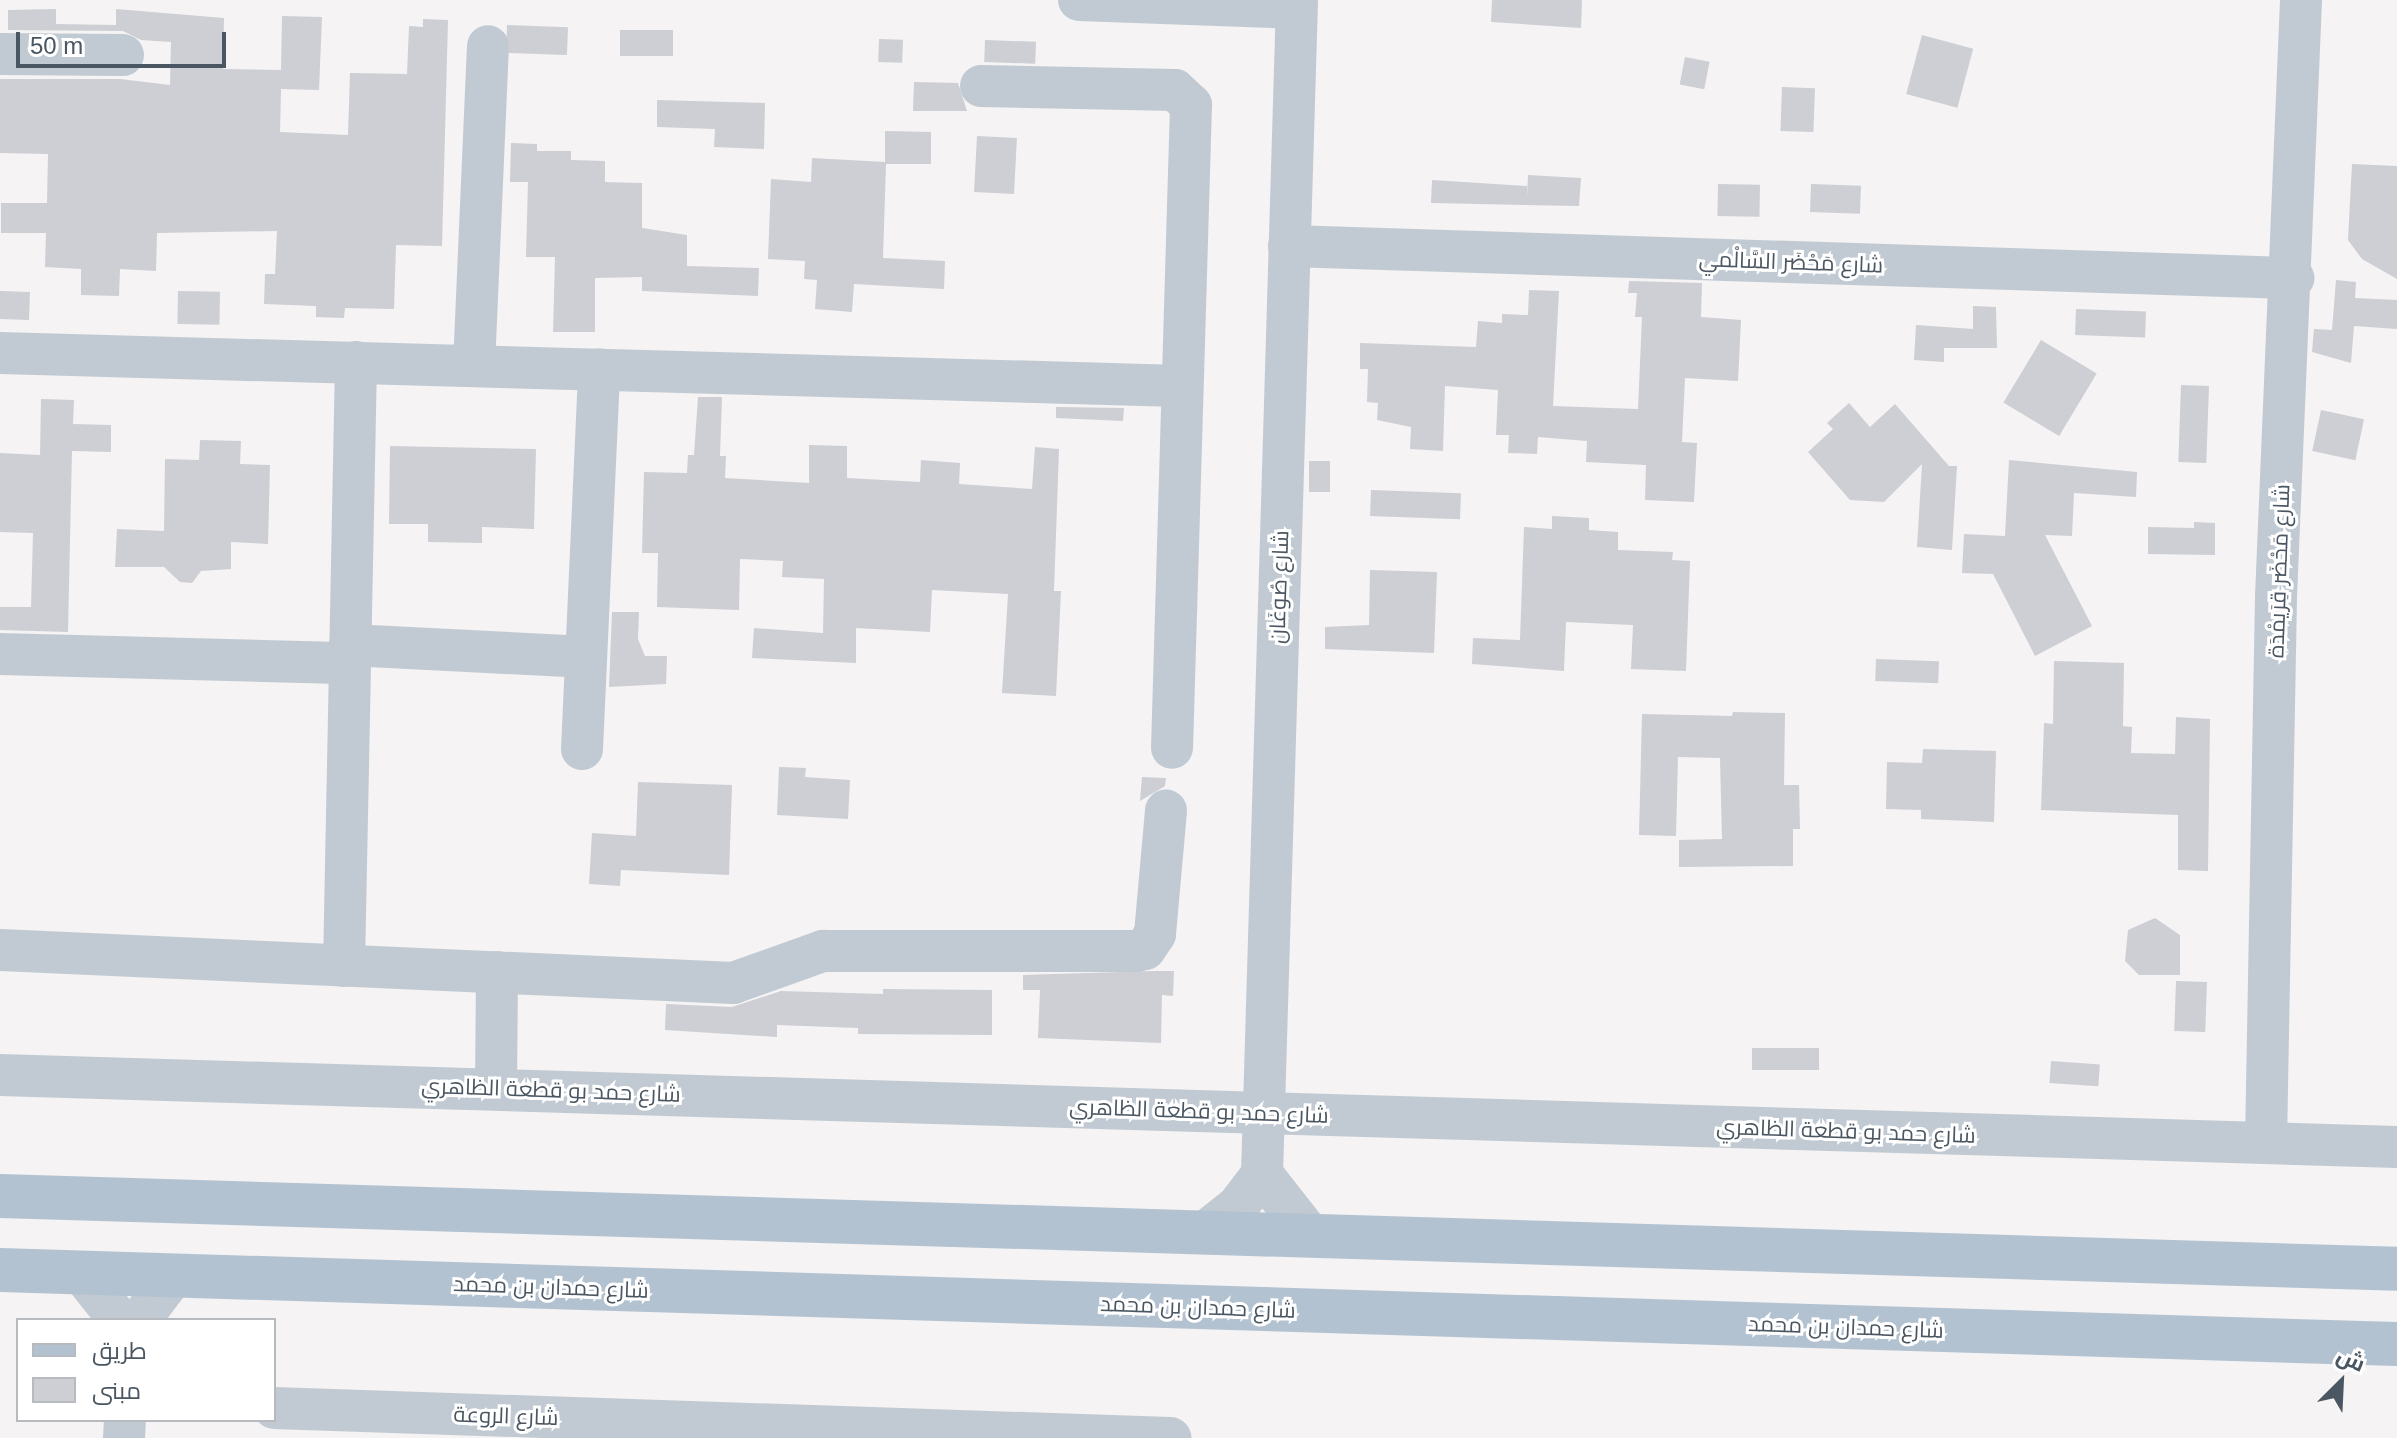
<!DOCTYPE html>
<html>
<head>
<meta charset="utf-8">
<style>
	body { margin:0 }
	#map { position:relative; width:2397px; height:1438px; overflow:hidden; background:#f5f3f3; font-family:Arial,Cairo,sans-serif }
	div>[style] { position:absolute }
	.building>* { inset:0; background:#cdcfd5; transform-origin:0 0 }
	.minor>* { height:42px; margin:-21px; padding:0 21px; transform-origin:21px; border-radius:21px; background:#c1cad2 }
	.major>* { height:44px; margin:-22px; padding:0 22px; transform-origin:22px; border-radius:22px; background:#b3c2d1 }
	span { translate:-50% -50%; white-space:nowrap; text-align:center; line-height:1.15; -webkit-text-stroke:6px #fff; paint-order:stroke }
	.street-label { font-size:22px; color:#4a5661 }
	.legend { position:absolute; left:16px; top:1318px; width:260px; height:104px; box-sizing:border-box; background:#fff; border:2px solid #b7bbc0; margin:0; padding:10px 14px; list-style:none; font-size:24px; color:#4a5661 }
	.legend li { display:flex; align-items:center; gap:16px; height:40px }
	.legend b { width:40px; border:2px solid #b7bbc0 }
	.north { position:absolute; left:2301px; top:1342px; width:80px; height:80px; -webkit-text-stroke:6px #fff; paint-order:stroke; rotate:24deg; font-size:22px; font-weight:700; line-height:32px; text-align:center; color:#4a5661 }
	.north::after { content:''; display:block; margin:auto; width:28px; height:36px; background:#4a5661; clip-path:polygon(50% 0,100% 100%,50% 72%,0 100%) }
	.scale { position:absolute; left:16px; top:32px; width:210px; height:36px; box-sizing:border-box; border:4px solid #4a5661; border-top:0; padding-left:10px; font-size:24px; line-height:28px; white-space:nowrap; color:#4a5661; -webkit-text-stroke:6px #fff; paint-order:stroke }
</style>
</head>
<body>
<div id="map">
	<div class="building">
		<i style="clip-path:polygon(1492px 0,1582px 0,1581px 28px,1491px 22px)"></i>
		<i style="clip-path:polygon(56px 9px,56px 24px,116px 25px,116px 9px,224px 18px,223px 69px,281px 70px,282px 16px,322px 17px,319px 90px,281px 89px,280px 132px,348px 135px,350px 73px,407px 74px,409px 26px,423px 27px,423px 19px,448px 20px,442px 246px,396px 245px,394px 309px,345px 308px,344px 318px,316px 317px,316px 306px,264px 304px,265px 274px,275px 274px,277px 231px,157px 233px,156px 271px,120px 269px,119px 296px,81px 295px,81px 269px,45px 267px,46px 233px,1px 233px,1px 203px,47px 203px,48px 154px,0 153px,0 79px,120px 79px,170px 85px,171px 42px,141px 40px,123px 31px,8px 30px,8px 10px)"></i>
		<i style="left:507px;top:25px;width:61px;height:28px;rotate:2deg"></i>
		<i style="left:620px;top:30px;width:53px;height:26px"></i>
		<i style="left:1922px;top:35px;width:53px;height:61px;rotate:15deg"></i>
		<i style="left:879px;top:39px;width:24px;height:23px;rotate:2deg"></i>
		<i style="left:985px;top:40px;width:51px;height:22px;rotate:2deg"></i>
		<i style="left:1685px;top:57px;width:25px;height:28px;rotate:11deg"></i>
		<i style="clip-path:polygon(914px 82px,958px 83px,967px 111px,913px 111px)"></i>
		<i style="left:1782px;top:87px;width:33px;height:44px;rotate:2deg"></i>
		<i style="clip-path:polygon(657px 100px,765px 103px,764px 149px,714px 147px,715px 129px,657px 127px)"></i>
		<i style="clip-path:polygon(885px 131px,931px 132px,931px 164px,886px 164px,883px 258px,945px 261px,944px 289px,854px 284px,852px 312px,815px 309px,817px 280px,804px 279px,805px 261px,768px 259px,771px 179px,811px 182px,812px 158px,885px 162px)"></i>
		<i style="left:977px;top:136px;width:40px;height:56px;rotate:3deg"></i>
		<i style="clip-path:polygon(511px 143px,537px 144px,537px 151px,571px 151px,571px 160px,605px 161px,605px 182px,642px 183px,642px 228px,687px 235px,687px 266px,759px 268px,758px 296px,642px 291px,642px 277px,595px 278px,595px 332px,553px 332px,555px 257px,526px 257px,528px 182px,510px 182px)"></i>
		<i style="clip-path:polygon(2352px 164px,2397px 166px,2397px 279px,2362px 259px,2348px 240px)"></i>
		<i style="clip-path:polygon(1528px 175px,1581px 178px,1579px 206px,1431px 203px,1432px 180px,1527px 186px,1527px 197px)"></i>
		<i style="left:1718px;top:184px;width:42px;height:32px;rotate:1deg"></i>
		<i style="left:1811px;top:184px;width:50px;height:28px;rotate:2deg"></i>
		<i style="clip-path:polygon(2336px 280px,2356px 282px,2355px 298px,2397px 300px,2397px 329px,2354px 326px,2351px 363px,2312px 352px,2314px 329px,2332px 330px)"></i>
		<i style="clip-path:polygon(1629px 281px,1702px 283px,1701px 317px,1741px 320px,1738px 381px,1685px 378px,1682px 442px,1697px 443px,1694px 502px,1645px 500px,1646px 465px,1586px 462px,1587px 441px,1538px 437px,1537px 454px,1508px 453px,1509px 435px,1496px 435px,1498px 390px,1445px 386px,1443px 451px,1410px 449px,1411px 427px,1377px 420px,1378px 403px,1367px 402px,1368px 369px,1360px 369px,1360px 343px,1476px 347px,1478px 321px,1502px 323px,1502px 314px,1528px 315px,1529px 290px,1559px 291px,1553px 406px,1638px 409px,1642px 317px,1635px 317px,1637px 293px,1628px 293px)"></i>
		<i style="left:0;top:291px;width:30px;height:28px;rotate:2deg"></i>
		<i style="left:178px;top:291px;width:42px;height:33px;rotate:1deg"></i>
		<i style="clip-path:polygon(1973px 306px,1996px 307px,1997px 348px,1944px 348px,1944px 362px,1914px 360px,1916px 325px,1973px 329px)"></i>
		<i style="left:2076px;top:309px;width:70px;height:26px;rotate:2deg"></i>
		<i style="left:2041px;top:340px;width:65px;height:73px;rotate:31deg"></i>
		<i style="left:2181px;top:385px;width:28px;height:77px;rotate:2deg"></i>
		<i style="clip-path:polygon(698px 397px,722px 397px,720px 456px,726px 456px,725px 478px,809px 483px,809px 445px,847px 446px,847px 478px,920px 482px,921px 460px,960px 463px,959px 484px,1032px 489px,1035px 447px,1059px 449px,1054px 591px,1061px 591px,1056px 696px,1002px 693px,1008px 594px,932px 590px,930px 632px,856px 628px,856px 663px,752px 658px,754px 628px,823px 633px,824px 579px,782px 577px,783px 561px,740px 559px,739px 610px,657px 607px,658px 553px,642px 553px,644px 472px,687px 473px,688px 455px,694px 455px)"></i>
		<i style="clip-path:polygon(41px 399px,74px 400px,73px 424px,111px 425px,111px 452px,72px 451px,68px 632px,0 630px,0 607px,31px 607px,33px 533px,0 532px,0 453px,40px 455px)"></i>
		<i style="clip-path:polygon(1849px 403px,1870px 427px,1895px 404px,1949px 466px,1957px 466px,1952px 550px,1917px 547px,1922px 464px,1884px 502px,1850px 500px,1808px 452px,1833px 429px,1827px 423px)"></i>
		<i style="clip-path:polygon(1056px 407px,1124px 408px,1123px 421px,1056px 418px)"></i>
		<i style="left:2321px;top:410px;width:44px;height:42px;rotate:12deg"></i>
		<i style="clip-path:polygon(200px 440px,241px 441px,240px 464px,270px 465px,268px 544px,231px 542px,231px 569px,201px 571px,192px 583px,180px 582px,164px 567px,115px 567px,117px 529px,164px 531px,165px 459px,199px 460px)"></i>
		<i style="clip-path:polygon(390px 446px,536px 449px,534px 529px,482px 527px,482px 543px,428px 542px,428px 524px,389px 524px)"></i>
		<i style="clip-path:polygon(2009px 460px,2137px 472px,2136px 497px,2074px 493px,2072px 536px,2045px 535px,2092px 626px,2035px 656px,1993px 574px,1962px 573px,1964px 534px,2005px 536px)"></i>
		<i style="left:1309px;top:461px;width:21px;height:31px"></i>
		<i style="left:1371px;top:490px;width:90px;height:26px;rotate:2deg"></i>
		<i style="clip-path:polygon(1552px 516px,1589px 518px,1589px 530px,1618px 532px,1618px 550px,1673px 552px,1672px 560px,1690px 561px,1686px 671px,1631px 669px,1633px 625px,1566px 622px,1564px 671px,1472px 664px,1473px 638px,1520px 640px,1524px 527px,1552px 529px)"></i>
		<i style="clip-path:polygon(2194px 522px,2215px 523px,2215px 555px,2148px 554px,2148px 527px,2194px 528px)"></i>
		<i style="clip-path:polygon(1370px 570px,1437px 572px,1434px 653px,1325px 649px,1325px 627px,1369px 625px)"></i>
		<i style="clip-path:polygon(612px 612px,639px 612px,638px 639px,645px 656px,667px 656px,666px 684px,609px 687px)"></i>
		<i style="left:1876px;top:659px;width:63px;height:22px;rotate:2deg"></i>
		<i style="clip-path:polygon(2054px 661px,2124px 663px,2123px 726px,2132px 727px,2131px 753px,2175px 754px,2176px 717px,2210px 719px,2208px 871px,2178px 870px,2178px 815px,2041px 810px,2044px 723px,2053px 724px)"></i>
		<i style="clip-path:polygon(1733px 712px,1785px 713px,1784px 785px,1799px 785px,1800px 829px,1793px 829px,1793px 866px,1679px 867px,1679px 840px,1722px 839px,1720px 758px,1678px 757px,1676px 836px,1639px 835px,1642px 714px,1732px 716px)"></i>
		<i style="clip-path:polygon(1923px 749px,1996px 751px,1994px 822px,1921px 819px,1921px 810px,1886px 809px,1887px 762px,1922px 763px)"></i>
		<i style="clip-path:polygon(779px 767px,806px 768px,805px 777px,850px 780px,848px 819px,777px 815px)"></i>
		<i style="clip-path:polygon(1142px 777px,1166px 778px,1165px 786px,1140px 801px)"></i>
		<i style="clip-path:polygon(638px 782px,732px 785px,729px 875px,621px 870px,620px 886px,589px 884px,592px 833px,636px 836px)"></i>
		<i style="clip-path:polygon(2155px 918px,2180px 935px,2180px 975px,2139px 975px,2125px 961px,2128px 930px)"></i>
		<i style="clip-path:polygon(1153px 971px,1174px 971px,1173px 996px,1162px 995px,1161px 1043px,1038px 1038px,1040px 990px,1023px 990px,1023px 975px)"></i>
		<i style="left:2176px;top:981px;width:31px;height:50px;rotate:2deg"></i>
		<i style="clip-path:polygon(883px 989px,992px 990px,992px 1035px,858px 1034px,858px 1028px,777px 1025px,777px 1037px,665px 1030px,666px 1004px,732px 1007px,781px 991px,883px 994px)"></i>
		<i style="left:1752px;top:1048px;width:67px;height:22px"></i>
		<i style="left:2051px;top:1061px;width:49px;height:22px;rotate:4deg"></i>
	</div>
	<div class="minor">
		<i style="left:1079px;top:0;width:217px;rotate:2.1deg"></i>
		<i style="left:0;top:54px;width:123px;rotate:0.5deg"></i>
		<i style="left:981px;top:86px;width:194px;rotate:1.2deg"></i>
		<i style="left:1175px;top:90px;width:22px;rotate:43deg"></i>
		<i style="left:1191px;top:105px;width:643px;rotate:91.69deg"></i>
		<i style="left:1289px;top:246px;width:1005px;rotate:1.83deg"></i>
		<i style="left:0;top:353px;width:1180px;rotate:1.6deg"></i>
		<i style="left:474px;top:366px;width:320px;rotate:-87.5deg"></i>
		<i style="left:350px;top:645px;width:236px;rotate:2.9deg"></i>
		<i style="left:0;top:654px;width:350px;rotate:1.5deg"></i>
		<i style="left:582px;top:749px;width:380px;rotate:-87.4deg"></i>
		<i style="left:0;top:950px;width:734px;rotate:2.58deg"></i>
		<i style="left:733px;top:983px;width:96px;rotate:-19.6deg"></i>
		<i style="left:823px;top:951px;width:313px"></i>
		<i style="left:1136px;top:951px;width:9px;rotate:-13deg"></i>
		<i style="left:1145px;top:949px;width:18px;rotate:-56deg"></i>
		<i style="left:1155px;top:934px;width:124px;rotate:-84.9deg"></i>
		<i style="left:344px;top:966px;width:604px;rotate:-88.86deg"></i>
		<i style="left:0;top:1075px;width:2398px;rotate:1.72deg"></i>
		<i style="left:496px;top:1088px;width:116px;rotate:-89.5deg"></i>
		<i style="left:2266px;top:1143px;width:546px;rotate:-88.95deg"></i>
		<i style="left:2276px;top:597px;width:598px;rotate:-87.6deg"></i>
		<i style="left:1262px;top:1174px;width:76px;rotate:51.9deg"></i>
		<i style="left:1204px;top:1233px;width:43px;rotate:-38.5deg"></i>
		<i style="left:1238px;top:1206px;width:40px;rotate:-53deg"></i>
		<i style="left:1262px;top:1174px;width:1175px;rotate:-88.29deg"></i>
		<i style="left:81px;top:1272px;width:61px;rotate:51.6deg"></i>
		<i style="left:140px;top:1320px;width:55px;rotate:-53.1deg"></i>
		<i style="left:274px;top:1408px;width:897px;rotate:1.92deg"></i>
		<i style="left:124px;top:1438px;width:18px;rotate:-87deg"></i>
	</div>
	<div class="major">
		<i style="left:0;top:1196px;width:2398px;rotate:1.74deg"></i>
		<i style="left:0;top:1270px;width:2398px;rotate:1.77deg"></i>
	</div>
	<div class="street-label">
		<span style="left:1791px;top:262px;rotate:2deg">شارع مَحْضَر السَّالْمي</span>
		<span style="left:2279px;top:571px;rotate:-88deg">شارع مَحْضَر قِرَيمْدَة</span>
		<span style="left:1279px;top:587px;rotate:-88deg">شارع صُوغَان</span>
		<span style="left:551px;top:1090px;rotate:2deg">شارع حمد بو قطعة الظاهري</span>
		<span style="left:1199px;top:1111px;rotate:2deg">شارع حمد بو قطعة الظاهري</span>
		<span style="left:1846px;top:1131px;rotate:2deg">شارع حمد بو قطعة الظاهري</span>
		<span style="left:551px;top:1287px;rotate:2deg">شارع حمدان بن محمد</span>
		<span style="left:1198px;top:1307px;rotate:2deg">شارع حمدان بن محمد</span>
		<span style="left:1846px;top:1327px;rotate:2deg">شارع حمدان بن محمد</span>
		<span style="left:506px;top:1416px;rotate:2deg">شارع الروعة</span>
	</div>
	<ul class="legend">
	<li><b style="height:10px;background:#b3c2d1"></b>طريق</li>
	<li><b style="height:22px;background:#cdcfd5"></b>مبنى</li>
	</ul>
	<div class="north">ش</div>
	<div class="scale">50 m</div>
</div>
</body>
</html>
